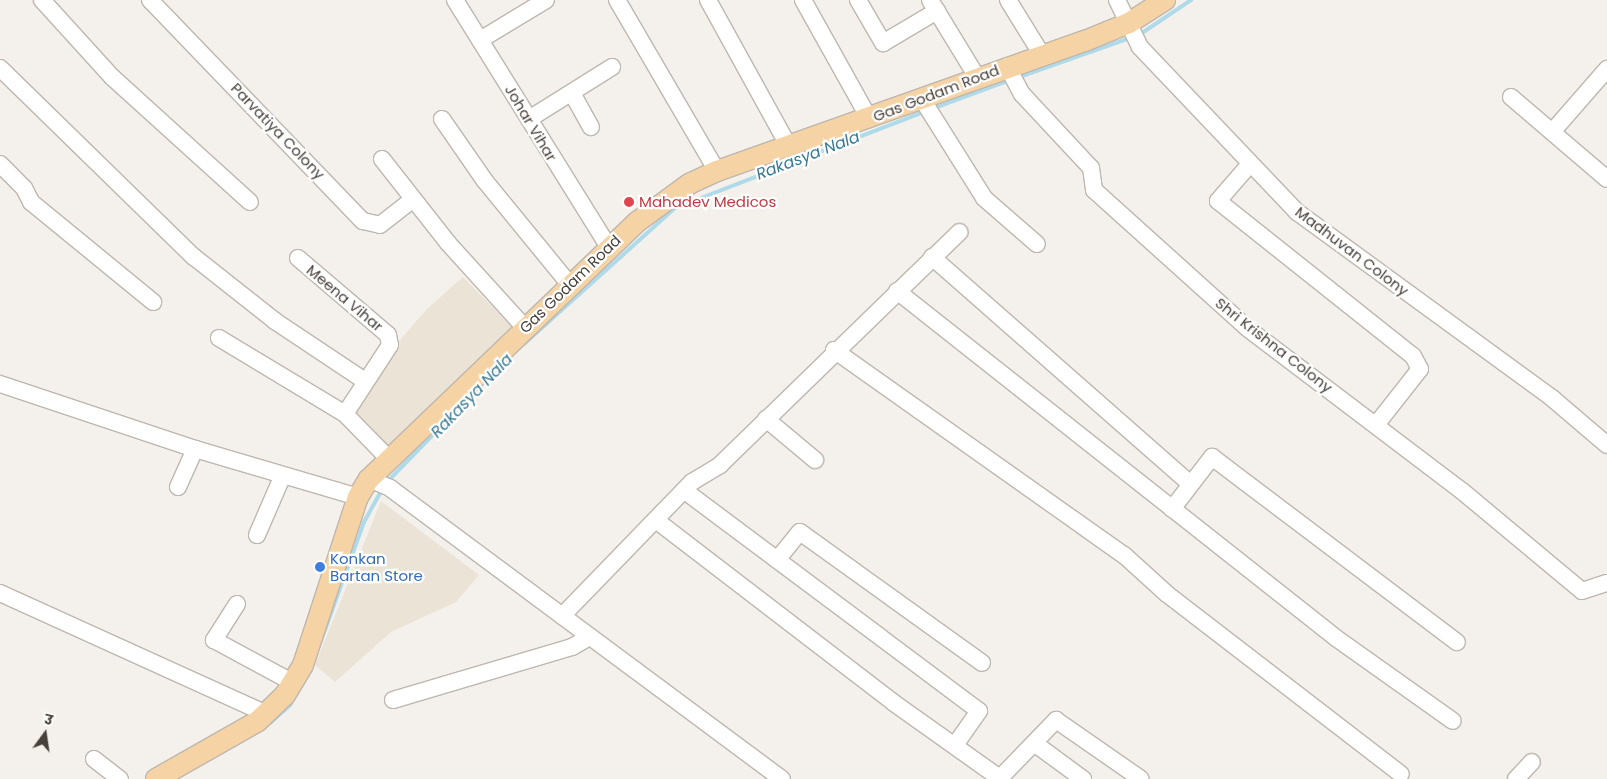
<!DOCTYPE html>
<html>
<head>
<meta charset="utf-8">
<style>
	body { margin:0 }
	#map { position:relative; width:1607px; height:779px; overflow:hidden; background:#f4f0eb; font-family:Poppins,"Noto Sans Devanagari",sans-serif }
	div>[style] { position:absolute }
	.education>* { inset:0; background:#ece3d7 }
	.stream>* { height:4px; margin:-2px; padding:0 2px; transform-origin:2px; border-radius:2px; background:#aedaea }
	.roads { filter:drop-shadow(1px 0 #bfb7af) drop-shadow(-1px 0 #bfb7af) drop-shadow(0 1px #bfb7af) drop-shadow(0 -1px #bfb7af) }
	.minor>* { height:16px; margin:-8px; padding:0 8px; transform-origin:8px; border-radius:8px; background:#fff }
	.major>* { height:20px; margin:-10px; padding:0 10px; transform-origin:10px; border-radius:10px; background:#f5d3a4 }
	.dots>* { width:14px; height:14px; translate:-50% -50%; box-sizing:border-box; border:2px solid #fff; border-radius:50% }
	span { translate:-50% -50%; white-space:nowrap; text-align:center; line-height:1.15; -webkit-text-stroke:4.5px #fff; paint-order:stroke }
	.street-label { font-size:15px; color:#48403a }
	.health-label { font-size:15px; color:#be3a42 }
	.left { translate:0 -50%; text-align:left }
	.shop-label { font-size:15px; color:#366cbe }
	.water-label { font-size:16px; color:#367993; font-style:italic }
	.north { position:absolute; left:20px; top:709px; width:50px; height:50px; -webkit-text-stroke:4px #fff; paint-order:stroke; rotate:14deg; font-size:14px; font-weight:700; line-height:20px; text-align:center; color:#48403a }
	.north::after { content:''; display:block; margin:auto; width:18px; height:22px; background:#48403a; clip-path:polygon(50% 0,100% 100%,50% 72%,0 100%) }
</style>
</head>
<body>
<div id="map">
	<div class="education">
		<i style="clip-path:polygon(463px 277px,512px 327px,386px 448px,350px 417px,392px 349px,427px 309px)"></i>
		<i style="clip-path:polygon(381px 501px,479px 575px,456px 602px,391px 632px,335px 682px,315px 665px)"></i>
	</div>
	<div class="stream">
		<i style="left:1139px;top:35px;width:63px;rotate:-33.9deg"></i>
		<i style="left:1019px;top:77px;width:118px;rotate:-19.4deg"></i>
		<i style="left:932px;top:109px;width:83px;rotate:-20.4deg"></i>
		<i style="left:525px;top:343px;width:202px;rotate:-42deg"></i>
		<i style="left:675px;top:208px;width:269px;rotate:-21.1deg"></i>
		<i style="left:386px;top:483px;width:151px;rotate:-45.8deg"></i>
		<i style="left:318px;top:649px;width:135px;rotate:-70.1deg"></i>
		<i style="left:364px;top:522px;width:38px;rotate:-61deg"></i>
		<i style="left:270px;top:723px;width:27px;rotate:-42deg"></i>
		<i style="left:290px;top:705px;width:34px;rotate:-60deg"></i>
	</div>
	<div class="roads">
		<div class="minor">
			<i style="left:42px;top:0;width:104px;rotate:47.7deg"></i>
			<i style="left:112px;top:77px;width:186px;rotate:42.2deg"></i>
			<i style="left:150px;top:0;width:307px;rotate:46.1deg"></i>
			<i style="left:363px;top:221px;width:17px;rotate:13deg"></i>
			<i style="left:380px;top:225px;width:41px;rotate:-38deg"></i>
			<i style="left:455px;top:0;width:290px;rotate:58.1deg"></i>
			<i style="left:617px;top:0;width:198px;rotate:59.7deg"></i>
			<i style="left:708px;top:0;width:168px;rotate:61.1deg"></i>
			<i style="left:803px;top:0;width:135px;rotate:60.8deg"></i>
			<i style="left:858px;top:0;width:50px;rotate:59.8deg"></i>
			<i style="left:883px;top:43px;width:63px;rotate:-30.7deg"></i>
			<i style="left:930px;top:0;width:90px;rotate:58.6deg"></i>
			<i style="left:1008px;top:0;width:65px;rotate:58.3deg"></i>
			<i style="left:1117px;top:0;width:52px;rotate:63.9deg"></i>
			<i style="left:1140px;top:47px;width:228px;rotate:46.4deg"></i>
			<i style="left:1297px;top:212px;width:316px;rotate:36.1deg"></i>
			<i style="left:1552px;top:398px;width:72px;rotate:40.5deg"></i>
			<i style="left:480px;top:40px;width:77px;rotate:-31.2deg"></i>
			<i style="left:1007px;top:66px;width:32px;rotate:62deg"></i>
			<i style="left:1022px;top:94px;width:101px;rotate:47deg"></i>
			<i style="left:1091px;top:168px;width:22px;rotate:82deg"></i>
			<i style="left:1094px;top:190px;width:206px;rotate:42deg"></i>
			<i style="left:1247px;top:328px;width:270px;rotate:37.2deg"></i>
			<i style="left:1462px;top:491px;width:156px;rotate:39.8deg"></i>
			<i style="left:1582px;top:591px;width:26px;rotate:-18deg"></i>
			<i style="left:0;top:68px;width:271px;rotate:44.3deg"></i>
			<i style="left:194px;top:257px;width:103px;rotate:38.3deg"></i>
			<i style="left:275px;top:321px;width:108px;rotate:33.7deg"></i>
			<i style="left:572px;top:93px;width:39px;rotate:61deg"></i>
			<i style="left:1511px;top:97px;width:126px;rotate:40.5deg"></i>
			<i style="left:922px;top:99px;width:117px;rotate:57.9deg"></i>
			<i style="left:984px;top:198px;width:70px;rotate:41deg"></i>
			<i style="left:442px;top:119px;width:75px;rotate:55.3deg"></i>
			<i style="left:485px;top:181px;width:134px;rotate:50.7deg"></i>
			<i style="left:529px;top:119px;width:98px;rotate:-32.1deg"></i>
			<i style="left:1552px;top:132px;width:84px;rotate:-48.9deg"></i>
			<i style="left:382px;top:159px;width:107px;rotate:51.8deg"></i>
			<i style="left:448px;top:243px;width:115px;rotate:47.8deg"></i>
			<i style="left:0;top:164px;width:34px;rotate:45deg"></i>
			<i style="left:24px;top:188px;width:16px;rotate:63deg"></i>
			<i style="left:31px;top:202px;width:158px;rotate:39.3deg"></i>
			<i style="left:1250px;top:164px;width:49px;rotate:130.9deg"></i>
			<i style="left:1218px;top:201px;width:249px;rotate:38.5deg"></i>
			<i style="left:1413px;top:356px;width:15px;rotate:62deg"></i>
			<i style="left:1420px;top:369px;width:71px;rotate:128.2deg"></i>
			<i style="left:932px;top:257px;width:344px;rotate:41.3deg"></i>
			<i style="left:298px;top:258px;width:118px;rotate:40.5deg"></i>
			<i style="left:388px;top:335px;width:10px;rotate:79deg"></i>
			<i style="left:390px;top:345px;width:82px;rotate:123.1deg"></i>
			<i style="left:345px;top:414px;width:60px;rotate:45.7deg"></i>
			<i style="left:897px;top:291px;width:560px;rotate:38.32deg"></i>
			<i style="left:1336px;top:638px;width:143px;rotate:35.4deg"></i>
			<i style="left:219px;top:338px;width:147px;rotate:31.1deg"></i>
			<i style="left:834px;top:350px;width:355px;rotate:35.3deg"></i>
			<i style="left:1124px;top:555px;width:58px;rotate:42.2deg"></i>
			<i style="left:1167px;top:594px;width:295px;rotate:37.6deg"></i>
			<i style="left:0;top:384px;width:206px;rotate:18.4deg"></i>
			<i style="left:195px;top:449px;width:170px;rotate:16.4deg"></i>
			<i style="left:766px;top:419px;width:64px;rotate:39.9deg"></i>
			<i style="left:369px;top:479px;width:23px;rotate:23deg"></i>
			<i style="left:390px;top:488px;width:488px;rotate:36.6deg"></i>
			<i style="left:178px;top:487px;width:42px;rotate:-65.9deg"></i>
			<i style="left:685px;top:491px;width:367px;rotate:36.8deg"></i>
			<i style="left:979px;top:711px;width:42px;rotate:125.2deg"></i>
			<i style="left:1172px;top:509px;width:66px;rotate:-52.4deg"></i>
			<i style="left:1212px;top:457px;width:307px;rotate:37.1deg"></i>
			<i style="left:657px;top:521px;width:299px;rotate:37.5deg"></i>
			<i style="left:894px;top:703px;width:131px;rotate:35.4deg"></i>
			<i style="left:257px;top:535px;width:65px;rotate:-66.6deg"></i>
			<i style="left:777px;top:560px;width:36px;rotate:-51deg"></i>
			<i style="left:800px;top:532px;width:224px;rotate:35.7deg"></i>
			<i style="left:0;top:593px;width:291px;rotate:24.4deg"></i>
			<i style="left:237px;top:604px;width:43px;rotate:122.6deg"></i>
			<i style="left:214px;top:640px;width:89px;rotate:28.3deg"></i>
			<i style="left:562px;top:616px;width:187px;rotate:-45.9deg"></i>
			<i style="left:692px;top:482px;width:33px;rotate:-31deg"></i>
			<i style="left:720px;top:465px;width:334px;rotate:-44.2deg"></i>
			<i style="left:393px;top:700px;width:187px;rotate:-16.5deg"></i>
			<i style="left:572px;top:647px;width:20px;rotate:-30deg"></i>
			<i style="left:1034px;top:743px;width:61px;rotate:36.3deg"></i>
			<i style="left:94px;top:759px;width:33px;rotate:38deg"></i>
			<i style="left:1000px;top:778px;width:81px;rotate:-46deg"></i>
			<i style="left:1056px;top:720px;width:103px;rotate:34.8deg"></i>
			<i style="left:1516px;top:779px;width:23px;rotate:-47deg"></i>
		</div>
		<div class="major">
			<i style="left:156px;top:779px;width:117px;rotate:-29.6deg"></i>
			<i style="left:258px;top:721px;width:37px;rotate:-44deg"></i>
			<i style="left:285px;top:695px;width:35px;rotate:-59deg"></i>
			<i style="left:303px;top:665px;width:177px;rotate:-71.9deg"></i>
			<i style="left:358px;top:497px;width:21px;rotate:-59deg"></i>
			<i style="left:369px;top:479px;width:371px;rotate:-43.8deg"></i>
			<i style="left:637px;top:222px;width:64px;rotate:-36.2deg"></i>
			<i style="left:689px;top:184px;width:31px;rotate:-25deg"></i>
			<i style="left:717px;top:171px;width:390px;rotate:-19.5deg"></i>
			<i style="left:1085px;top:41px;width:48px;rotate:-22.2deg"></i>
			<i style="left:1129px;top:23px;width:43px;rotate:-32.6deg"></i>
		</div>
	</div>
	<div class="dots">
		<i style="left:629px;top:202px;background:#e0444e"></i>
		<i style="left:320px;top:567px;background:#3f7fe0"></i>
	</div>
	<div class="street-label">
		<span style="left:936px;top:93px;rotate:-21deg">Gas Godam Road</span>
		<span style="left:531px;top:123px;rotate:59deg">Johar Vihar</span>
		<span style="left:278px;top:131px;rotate:46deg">Parvatiya Colony</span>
		<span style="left:1352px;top:251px;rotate:37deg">Madhuvan Colony</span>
		<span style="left:570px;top:284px;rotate:-44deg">Gas Godam Road</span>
		<span style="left:345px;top:298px;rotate:40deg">Meena Vihar</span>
		<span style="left:1274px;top:345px;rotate:38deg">Shri Krishna Colony</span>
	</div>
	<div class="health-label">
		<span class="left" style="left:639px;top:202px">Mahadev Medicos</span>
	</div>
	<div class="shop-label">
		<span class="left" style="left:330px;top:567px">Konkan<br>Bartan Store</span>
	</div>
	<div class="water-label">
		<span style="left:808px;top:156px;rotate:-21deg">Rakasya Nala</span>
		<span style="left:472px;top:396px;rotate:-46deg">Rakasya Nala</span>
	</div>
	<div class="north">उ</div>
</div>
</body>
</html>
